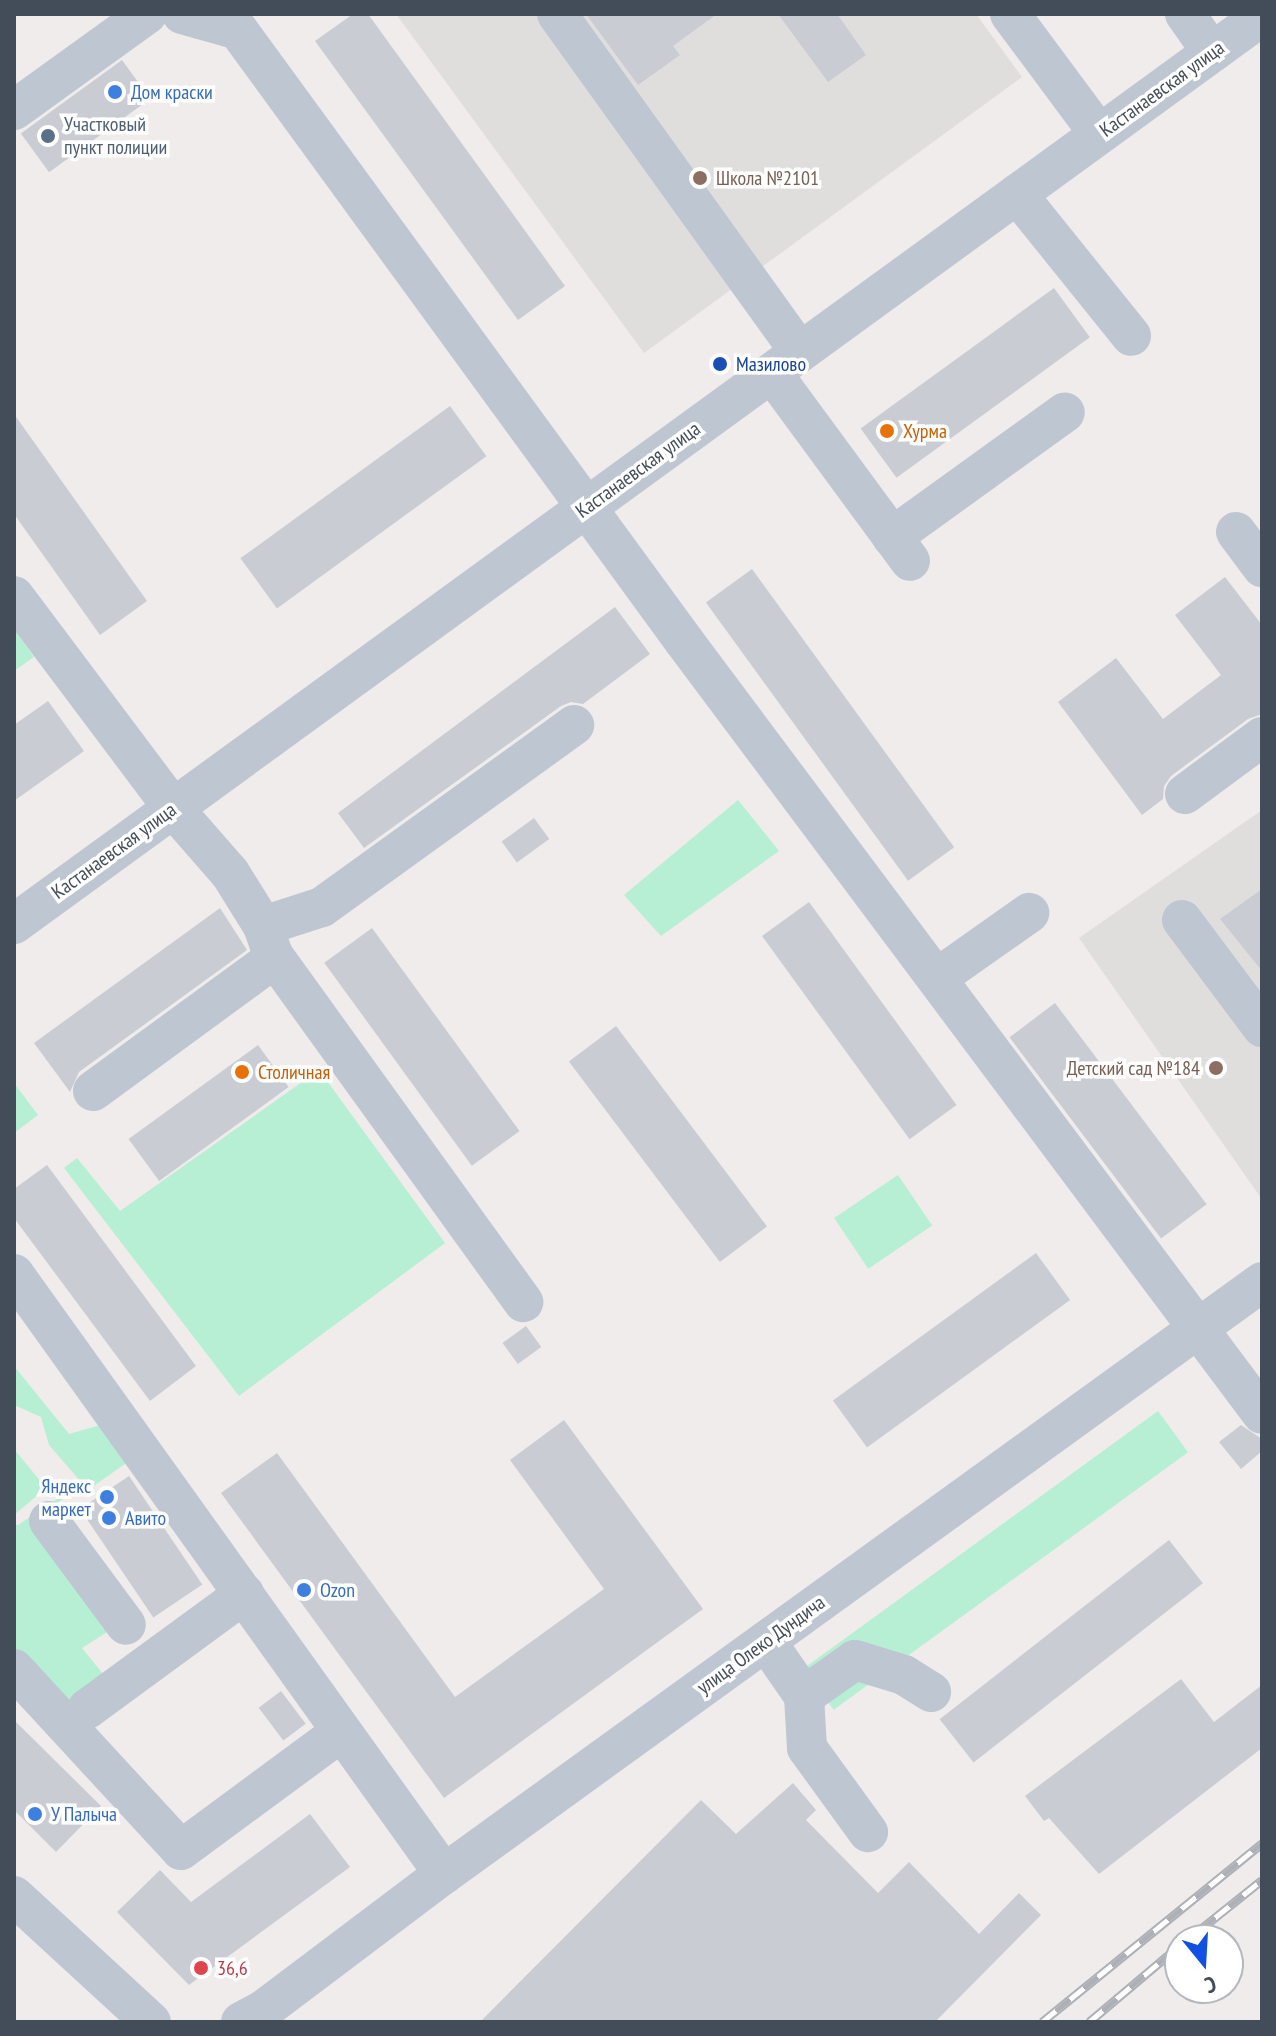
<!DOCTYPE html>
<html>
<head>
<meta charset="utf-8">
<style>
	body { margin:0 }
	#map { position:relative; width:1276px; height:2036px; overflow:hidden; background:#efeceb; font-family:"PT Sans Narrow",sans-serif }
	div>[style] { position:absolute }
	.education>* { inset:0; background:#e0dddd }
	.green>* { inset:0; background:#b6efd4; transform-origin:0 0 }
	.building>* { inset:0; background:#caccd4; transform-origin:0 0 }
	.minor>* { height:40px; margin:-20px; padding:0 20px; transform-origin:20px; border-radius:20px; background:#bec6d2 }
	.rail>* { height:9px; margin-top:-4.5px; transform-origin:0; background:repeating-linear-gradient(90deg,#fff 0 18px,#adb0b6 0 36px); box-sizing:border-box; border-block:2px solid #adb0b6 }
	.dots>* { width:22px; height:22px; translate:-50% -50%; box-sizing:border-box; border:4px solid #fff; border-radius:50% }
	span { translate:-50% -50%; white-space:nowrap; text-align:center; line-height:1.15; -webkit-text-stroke:7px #fff; paint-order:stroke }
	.street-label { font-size:20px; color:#434c59 }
	.shop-label { font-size:20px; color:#366cbe }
	.left { translate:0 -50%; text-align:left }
	.right { translate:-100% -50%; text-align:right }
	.service-label { font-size:20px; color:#4e5e75 }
	.education-label { font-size:20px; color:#785e54 }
	.transit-label { font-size:20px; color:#164399 }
	.food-label { font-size:20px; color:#c56008 }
	.health-label { font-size:20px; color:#be3a42 }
	.frame { position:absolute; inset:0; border:16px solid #434c59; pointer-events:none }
	.north { position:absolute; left:1164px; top:1924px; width:80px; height:80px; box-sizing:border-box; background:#fff; border:2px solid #b4b7bd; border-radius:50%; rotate:162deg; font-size:22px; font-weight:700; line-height:32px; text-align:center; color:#434c59 }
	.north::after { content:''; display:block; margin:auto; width:28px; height:36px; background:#1250e2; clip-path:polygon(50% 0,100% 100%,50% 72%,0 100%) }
</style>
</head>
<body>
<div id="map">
	<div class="education">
		<i style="clip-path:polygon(396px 14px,976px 14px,1022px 77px,644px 353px)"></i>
		<i style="clip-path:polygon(1262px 810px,1262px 1197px,1261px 1198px,1079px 938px)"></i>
	</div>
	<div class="green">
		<i style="clip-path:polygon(14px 629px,34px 657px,14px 671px)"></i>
		<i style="clip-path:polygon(738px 800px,779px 851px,661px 936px,624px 895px)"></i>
		<i style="clip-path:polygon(319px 1070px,445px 1243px,239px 1396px,64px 1168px,77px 1158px,120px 1211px)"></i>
		<i style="clip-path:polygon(14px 1083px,38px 1115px,14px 1133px)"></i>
		<i style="left:898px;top:1175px;width:61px;height:77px;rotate:56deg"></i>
		<i style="clip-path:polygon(14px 1366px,69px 1434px,111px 1422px,136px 1456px,88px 1490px,49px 1445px,41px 1417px,14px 1405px)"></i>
		<i style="left:1158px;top:1411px;width:51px;height:438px;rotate:54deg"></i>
		<i style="clip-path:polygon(14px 1449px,46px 1488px,14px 1515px)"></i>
		<i style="clip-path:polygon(76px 1486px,36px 1524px,112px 1629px,82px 1648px,120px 1695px,86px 1725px,14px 1650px,14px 1524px,18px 1525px)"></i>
	</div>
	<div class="building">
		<i style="clip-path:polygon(353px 14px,368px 14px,565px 286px,518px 320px,315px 41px)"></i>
		<i style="clip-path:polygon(586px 14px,717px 14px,673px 46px,680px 55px,638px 85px)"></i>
		<i style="clip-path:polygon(778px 14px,837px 14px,866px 55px,828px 82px)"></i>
		<i style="left:122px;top:60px;width:48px;height:125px;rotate:54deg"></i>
		<i style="left:1054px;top:288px;width:61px;height:239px;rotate:54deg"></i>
		<i style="left:450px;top:406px;width:62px;height:259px;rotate:54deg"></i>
		<i style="clip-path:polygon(14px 414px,147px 601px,100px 635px,14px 514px)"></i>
		<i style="left:752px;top:569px;width:344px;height:57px;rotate:54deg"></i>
		<i style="clip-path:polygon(1225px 577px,1262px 625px,1262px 714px,1248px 719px,1171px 776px,1164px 786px,1163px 799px,1142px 815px,1058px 702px,1116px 658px,1163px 719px,1221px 675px,1175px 615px)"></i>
		<i style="clip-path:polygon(615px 607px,650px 654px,583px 704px,571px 702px,561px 706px,364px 848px,338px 813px)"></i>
		<i style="clip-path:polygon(48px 701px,84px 751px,14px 801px,14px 725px)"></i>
		<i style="left:534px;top:818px;width:26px;height:40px;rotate:54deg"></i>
		<i style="clip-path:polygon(1262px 889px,1262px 971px,1220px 919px)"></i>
		<i style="left:809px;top:902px;width:251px;height:58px;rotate:54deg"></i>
		<i style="clip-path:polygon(220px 908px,247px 950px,79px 1072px,70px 1092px,34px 1043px)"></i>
		<i style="left:372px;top:928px;width:251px;height:59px;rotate:54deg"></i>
		<i style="left:1055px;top:1003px;width:252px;height:57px;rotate:53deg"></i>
		<i style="left:616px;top:1026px;width:251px;height:59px;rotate:53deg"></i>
		<i style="left:258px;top:1045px;width:52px;height:160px;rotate:54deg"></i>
		<i style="clip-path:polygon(47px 1165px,196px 1366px,150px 1401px,14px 1218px,14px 1189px)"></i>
		<i style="left:1036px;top:1253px;width:58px;height:251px;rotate:54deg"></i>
		<i style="left:526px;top:1326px;width:26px;height:29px;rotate:54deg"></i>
		<i style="clip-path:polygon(564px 1420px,703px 1609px,444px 1798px,221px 1493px,277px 1453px,455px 1697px,604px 1589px,510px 1460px)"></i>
		<i style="clip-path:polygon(1241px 1425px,1262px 1439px,1262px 1451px,1241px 1469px,1219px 1442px)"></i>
		<i style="left:129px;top:1476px;width:131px;height:59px;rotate:56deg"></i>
		<i style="left:1169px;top:1540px;width:55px;height:291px;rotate:52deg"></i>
		<i style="clip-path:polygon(1181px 1679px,1214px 1722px,1262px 1685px,1262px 1748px,1099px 1874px,1049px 1818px,1044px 1821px,1025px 1796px)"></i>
		<i style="left:281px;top:1691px;width:41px;height:28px;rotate:53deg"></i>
		<i style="clip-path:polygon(14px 1720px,101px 1806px,56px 1852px,14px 1810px)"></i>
		<i style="clip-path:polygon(793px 1783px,816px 1810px,806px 1820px,878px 1893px,909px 1862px,979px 1934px,1019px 1893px,1041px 1915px,935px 2022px,480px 2022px,701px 1800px,736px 1834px)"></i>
		<i style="clip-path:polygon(310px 1814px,350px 1867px,189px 1985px,117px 1912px,160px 1870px,191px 1902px)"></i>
	</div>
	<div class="minor">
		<i style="left:182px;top:14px;width:58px;rotate:15.9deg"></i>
		<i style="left:238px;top:30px;width:756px;rotate:53.87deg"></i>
		<i style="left:684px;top:641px;width:965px;rotate:53.21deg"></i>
		<i style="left:557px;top:14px;width:416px;rotate:54.3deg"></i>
		<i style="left:1010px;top:14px;width:149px;rotate:53.4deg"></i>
		<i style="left:1185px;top:14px;width:47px;rotate:54.6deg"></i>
		<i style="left:14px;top:110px;width:164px;rotate:-35.8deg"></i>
		<i style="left:1017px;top:194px;width:182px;rotate:51.2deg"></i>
		<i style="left:772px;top:373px;width:233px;rotate:53.7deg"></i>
		<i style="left:1236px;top:532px;width:44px;rotate:53.4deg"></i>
		<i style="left:892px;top:537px;width:213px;rotate:-35.8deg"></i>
		<i style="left:14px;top:596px;width:265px;rotate:53.1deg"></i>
		<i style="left:173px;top:808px;width:86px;rotate:48.8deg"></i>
		<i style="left:230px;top:873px;width:62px;rotate:58.1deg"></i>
		<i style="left:263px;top:926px;width:31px;rotate:71deg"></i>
		<i style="left:273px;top:955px;width:428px;rotate:54.2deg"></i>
		<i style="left:1185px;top:794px;width:96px;rotate:-36.5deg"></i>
		<i style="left:1182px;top:920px;width:134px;rotate:53.2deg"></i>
		<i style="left:14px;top:924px;width:1543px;rotate:-36.04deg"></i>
		<i style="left:263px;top:926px;width:62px;rotate:-17.9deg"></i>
		<i style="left:322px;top:907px;width:311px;rotate:-35.8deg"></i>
		<i style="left:937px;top:978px;width:113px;rotate:-35.2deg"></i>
		<i style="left:93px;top:1091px;width:225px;rotate:-36.2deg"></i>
		<i style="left:14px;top:1274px;width:738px;rotate:54.37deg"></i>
		<i style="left:49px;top:1521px;width:129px;rotate:53.5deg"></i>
		<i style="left:766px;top:1641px;width:67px;rotate:55.4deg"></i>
		<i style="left:804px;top:1696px;width:52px;rotate:86.7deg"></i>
		<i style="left:807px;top:1748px;width:104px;rotate:54deg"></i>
		<i style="left:14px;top:1669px;width:246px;rotate:47.3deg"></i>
		<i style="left:181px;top:1850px;width:199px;rotate:-36.4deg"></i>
		<i style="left:804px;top:1696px;width:62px;rotate:-35.2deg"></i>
		<i style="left:855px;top:1660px;width:51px;rotate:17deg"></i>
		<i style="left:904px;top:1675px;width:32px;rotate:32deg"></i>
		<i style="left:87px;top:1709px;width:195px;rotate:-36.2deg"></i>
		<i style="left:14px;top:1896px;width:186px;rotate:42.6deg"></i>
		<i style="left:241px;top:2022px;width:24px;rotate:-28deg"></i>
		<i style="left:262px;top:2011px;width:228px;rotate:-37deg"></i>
		<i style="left:444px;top:1874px;width:1010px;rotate:-35.89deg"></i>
	</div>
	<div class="rail">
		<i style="left:1187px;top:1940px;width:96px;rotate:-38.7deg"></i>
		<i style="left:1042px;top:2022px;width:284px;rotate:-39.1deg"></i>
		<i style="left:1089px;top:2022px;width:119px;rotate:-40.2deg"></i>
	</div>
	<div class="dots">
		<i style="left:115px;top:92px;background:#3f7fe0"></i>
		<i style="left:48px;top:136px;background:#5c6f8a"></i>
		<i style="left:700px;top:178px;background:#8d6e63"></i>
		<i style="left:720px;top:364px;background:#1a4fb4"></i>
		<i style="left:887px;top:431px;background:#e8710a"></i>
		<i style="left:1216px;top:1068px;background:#8d6e63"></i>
		<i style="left:242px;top:1072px;background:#e8710a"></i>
		<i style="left:107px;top:1497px;background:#3f7fe0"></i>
		<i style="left:109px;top:1518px;background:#3f7fe0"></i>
		<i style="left:304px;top:1590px;background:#3f7fe0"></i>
		<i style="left:35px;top:1814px;background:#3f7fe0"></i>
		<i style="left:201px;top:1968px;background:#e0444e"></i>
	</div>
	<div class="street-label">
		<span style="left:1162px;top:89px;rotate:-36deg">Кастанаевская улица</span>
		<span style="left:638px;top:470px;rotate:-36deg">Кастанаевская улица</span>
		<span style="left:114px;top:851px;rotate:-36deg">Кастанаевская улица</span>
		<span style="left:761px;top:1645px;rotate:-36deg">улица Олеко Дундича</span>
	</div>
	<div class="shop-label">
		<span class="left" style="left:131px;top:92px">Дом краски</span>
		<span class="right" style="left:91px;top:1498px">Яндекс<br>маркет</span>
		<span class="left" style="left:125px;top:1518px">Авито</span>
		<span class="left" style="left:320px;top:1590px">Ozon</span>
		<span class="left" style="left:51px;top:1814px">У Палыча</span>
	</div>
	<div class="service-label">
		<span class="left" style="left:64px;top:136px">Участковый<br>пункт полиции</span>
	</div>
	<div class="education-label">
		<span class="left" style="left:716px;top:178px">Школа №2101</span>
		<span class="right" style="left:1200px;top:1068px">Детский сад №184</span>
	</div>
	<div class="transit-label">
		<span class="left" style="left:736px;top:364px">Мазилово</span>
	</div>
	<div class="food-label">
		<span class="left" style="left:903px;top:431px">Хурма</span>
		<span class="left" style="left:258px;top:1072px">Столичная</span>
	</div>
	<div class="health-label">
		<span class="left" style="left:217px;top:1968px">36,6</span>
	</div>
	<div class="frame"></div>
	<div class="north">С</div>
</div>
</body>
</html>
